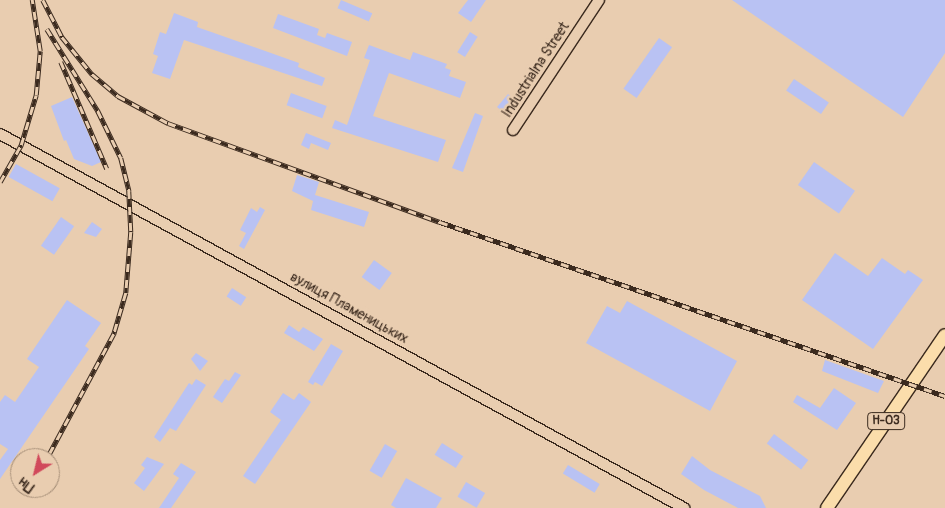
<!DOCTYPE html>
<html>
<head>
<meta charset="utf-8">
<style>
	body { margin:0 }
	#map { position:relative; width:945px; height:508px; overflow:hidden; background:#e9cdb0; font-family:Pangolin,sans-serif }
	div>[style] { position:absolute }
	.building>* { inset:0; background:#b9c2f3; transform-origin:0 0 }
	.roads { filter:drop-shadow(1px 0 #3b2a1e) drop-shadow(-1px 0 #3b2a1e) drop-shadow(0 1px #3b2a1e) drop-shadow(0 -1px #3b2a1e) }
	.minor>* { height:10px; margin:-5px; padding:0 5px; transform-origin:5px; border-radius:5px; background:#e9cdb0 }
	.major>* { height:12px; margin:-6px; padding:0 6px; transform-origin:6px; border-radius:6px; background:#fbddab }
	.rail>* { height:4.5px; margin-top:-2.25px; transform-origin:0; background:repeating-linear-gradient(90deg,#e9cdb0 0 8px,#3b2a1e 0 16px); box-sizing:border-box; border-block:1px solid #3b2a1e }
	span { translate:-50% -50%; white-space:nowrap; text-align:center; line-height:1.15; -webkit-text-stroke:5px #e9cdb0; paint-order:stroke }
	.shield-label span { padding:1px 4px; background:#e9cdb0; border:1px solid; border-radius:4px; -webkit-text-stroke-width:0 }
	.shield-label { font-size:12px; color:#3b2a1e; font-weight:700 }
	.street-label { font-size:14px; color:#3b2a1e }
	.north { position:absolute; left:10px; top:448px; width:50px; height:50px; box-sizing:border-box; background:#e9cdb0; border:1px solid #a38c76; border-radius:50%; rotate:216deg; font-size:14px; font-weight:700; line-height:20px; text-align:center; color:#3b2a1e }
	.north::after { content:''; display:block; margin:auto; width:18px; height:22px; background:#d1495b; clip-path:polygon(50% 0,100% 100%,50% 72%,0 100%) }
</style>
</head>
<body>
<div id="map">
	<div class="building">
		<i style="left:341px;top:0;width:34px;height:9px;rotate:23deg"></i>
		<i style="clip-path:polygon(468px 0,486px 0,471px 22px,458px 13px)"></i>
		<i style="clip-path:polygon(732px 0,945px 0,945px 53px,903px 117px)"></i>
		<i style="clip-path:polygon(174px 13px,198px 22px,197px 27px,299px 63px,298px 67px,325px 78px,322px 86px,184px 40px,170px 79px,152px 73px,158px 56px,153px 54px,160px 32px,166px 34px)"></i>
		<i style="clip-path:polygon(278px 14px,319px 29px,317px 35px,325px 38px,327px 33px,352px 42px,347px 56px,273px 28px)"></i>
		<i style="left:470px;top:32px;width:9px;height:24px;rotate:32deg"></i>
		<i style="left:659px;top:38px;width:16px;height:62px;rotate:35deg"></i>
		<i style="clip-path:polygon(369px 45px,410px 60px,413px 52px,447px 64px,445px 68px,451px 70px,449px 76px,466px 82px,460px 98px,389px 73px,373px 116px,446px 140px,438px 162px,332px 128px,335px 120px,347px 125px,370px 60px,364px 58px)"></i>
		<i style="left:794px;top:79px;width:42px;height:14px;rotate:34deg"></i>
		<i style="left:291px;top:93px;width:38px;height:13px;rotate:20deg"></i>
		<i style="left:508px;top:94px;width:8px;height:17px;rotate:40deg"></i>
		<i style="clip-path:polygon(72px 97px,101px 162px,92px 166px,74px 159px,66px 140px,64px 141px,51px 106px)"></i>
		<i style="clip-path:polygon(475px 113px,483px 116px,463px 172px,452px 168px)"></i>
		<i style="clip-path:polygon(306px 133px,331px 143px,328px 150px,311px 143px,309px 149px,301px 145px)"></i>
		<i style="left:814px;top:162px;width:50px;height:28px;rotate:35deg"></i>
		<i style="left:16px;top:164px;width:50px;height:15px;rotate:29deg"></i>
		<i style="clip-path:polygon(297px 175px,319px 182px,315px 195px,369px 212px,364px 227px,311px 210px,313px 201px,292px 191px)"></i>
		<i style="clip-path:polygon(260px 207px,265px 210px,244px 249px,239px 246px,246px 233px,240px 230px,251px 208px,257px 212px)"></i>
		<i style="left:61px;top:217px;width:16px;height:35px;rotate:35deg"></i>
		<i style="clip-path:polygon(92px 222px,102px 229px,96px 237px,84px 233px)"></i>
		<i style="clip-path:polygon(835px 253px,868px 276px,882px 258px,905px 274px,908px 270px,923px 280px,873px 349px,802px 300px)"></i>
		<i style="left:374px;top:260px;width:22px;height:21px;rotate:36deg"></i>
		<i style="left:232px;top:288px;width:17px;height:10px;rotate:33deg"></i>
		<i style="clip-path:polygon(67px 300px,101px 323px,85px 346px,89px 349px,0 479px,0 460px,8px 449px,0 444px,0 402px,5px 395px,15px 402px,39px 367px,27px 359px)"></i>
		<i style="clip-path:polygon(627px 301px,737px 361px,710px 411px,586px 343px,607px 306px,620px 313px)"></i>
		<i style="clip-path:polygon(289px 325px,299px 332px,303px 327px,323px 339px,314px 351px,284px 333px)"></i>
		<i style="clip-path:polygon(331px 344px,343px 351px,322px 386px,315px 382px,313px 385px,308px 382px)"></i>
		<i style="clip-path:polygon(196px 353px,208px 361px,200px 371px,191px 359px)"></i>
		<i style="clip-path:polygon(825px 360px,884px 381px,878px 393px,822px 371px)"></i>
		<i style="clip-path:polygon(235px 372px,241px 375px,222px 403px,213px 397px,225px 379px,229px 381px)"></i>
		<i style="clip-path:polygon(196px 379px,206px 385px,176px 431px,170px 428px,160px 442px,154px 437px,189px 383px,192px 385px)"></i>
		<i style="clip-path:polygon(834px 388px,856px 403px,837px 430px,793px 402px,797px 395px,820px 408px)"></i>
		<i style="clip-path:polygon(283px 393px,294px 400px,299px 393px,311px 402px,255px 484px,243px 476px,281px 420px,270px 412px)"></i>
		<i style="left:774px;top:434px;width:43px;height:12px;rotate:37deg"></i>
		<i style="left:442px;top:443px;width:25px;height:14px;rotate:32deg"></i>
		<i style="left:385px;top:444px;width:14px;height:31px;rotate:30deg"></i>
		<i style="clip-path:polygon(692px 456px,710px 470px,760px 496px,766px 508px,738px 508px,704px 490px,681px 474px)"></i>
		<i style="clip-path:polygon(147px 457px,164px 464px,144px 491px,134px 483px,145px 468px,141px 465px)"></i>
		<i style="clip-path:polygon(181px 463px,196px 472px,171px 508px,159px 508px,179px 478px,173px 474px)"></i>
		<i style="left:568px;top:465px;width:37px;height:10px;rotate:31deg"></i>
		<i style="clip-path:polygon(406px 478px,442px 498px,436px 508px,396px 508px,391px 505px)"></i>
		<i style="left:466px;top:482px;width:22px;height:17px;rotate:30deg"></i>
	</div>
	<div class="roads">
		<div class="minor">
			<i style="left:513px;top:130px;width:156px;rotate:-56.5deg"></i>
			<i style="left:0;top:134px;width:780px;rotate:28.67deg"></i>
		</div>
		<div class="major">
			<i style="left:827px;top:508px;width:209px;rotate:-55.7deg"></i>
		</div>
	</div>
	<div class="rail">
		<i style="left:43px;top:0;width:42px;rotate:62.8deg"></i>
		<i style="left:62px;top:37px;width:48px;rotate:51deg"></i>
		<i style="left:92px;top:74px;width:34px;rotate:40deg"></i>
		<i style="left:118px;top:96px;width:57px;rotate:28.4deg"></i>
		<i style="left:168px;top:123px;width:289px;rotate:20deg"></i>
		<i style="left:440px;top:222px;width:534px;rotate:19.01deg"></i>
		<i style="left:47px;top:29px;width:97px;rotate:58.1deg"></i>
		<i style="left:98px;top:111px;width:52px;rotate:63.9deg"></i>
		<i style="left:121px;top:158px;width:34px;rotate:76deg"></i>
		<i style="left:129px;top:191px;width:41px;rotate:87.2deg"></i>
		<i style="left:131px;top:232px;width:61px;rotate:94.7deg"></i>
		<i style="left:126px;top:293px;width:43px;rotate:106.3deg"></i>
		<i style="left:114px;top:334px;width:140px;rotate:118.2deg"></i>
		<i style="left:61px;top:62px;width:116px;rotate:66.7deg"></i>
		<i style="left:0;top:182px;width:43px;rotate:-60.4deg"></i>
		<i style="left:21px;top:145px;width:52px;rotate:-73.3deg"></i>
		<i style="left:36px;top:95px;width:44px;rotate:-84.8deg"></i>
		<i style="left:40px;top:51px;width:52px;rotate:-98.9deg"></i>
	</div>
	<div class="shield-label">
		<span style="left:886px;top:421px">Н-03</span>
	</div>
	<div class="street-label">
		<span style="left:536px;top:70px;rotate:-57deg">Industrialna Street</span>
		<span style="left:349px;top:308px;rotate:29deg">вулиця Пламеницьких</span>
	</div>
	<div class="north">Пн</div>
</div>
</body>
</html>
